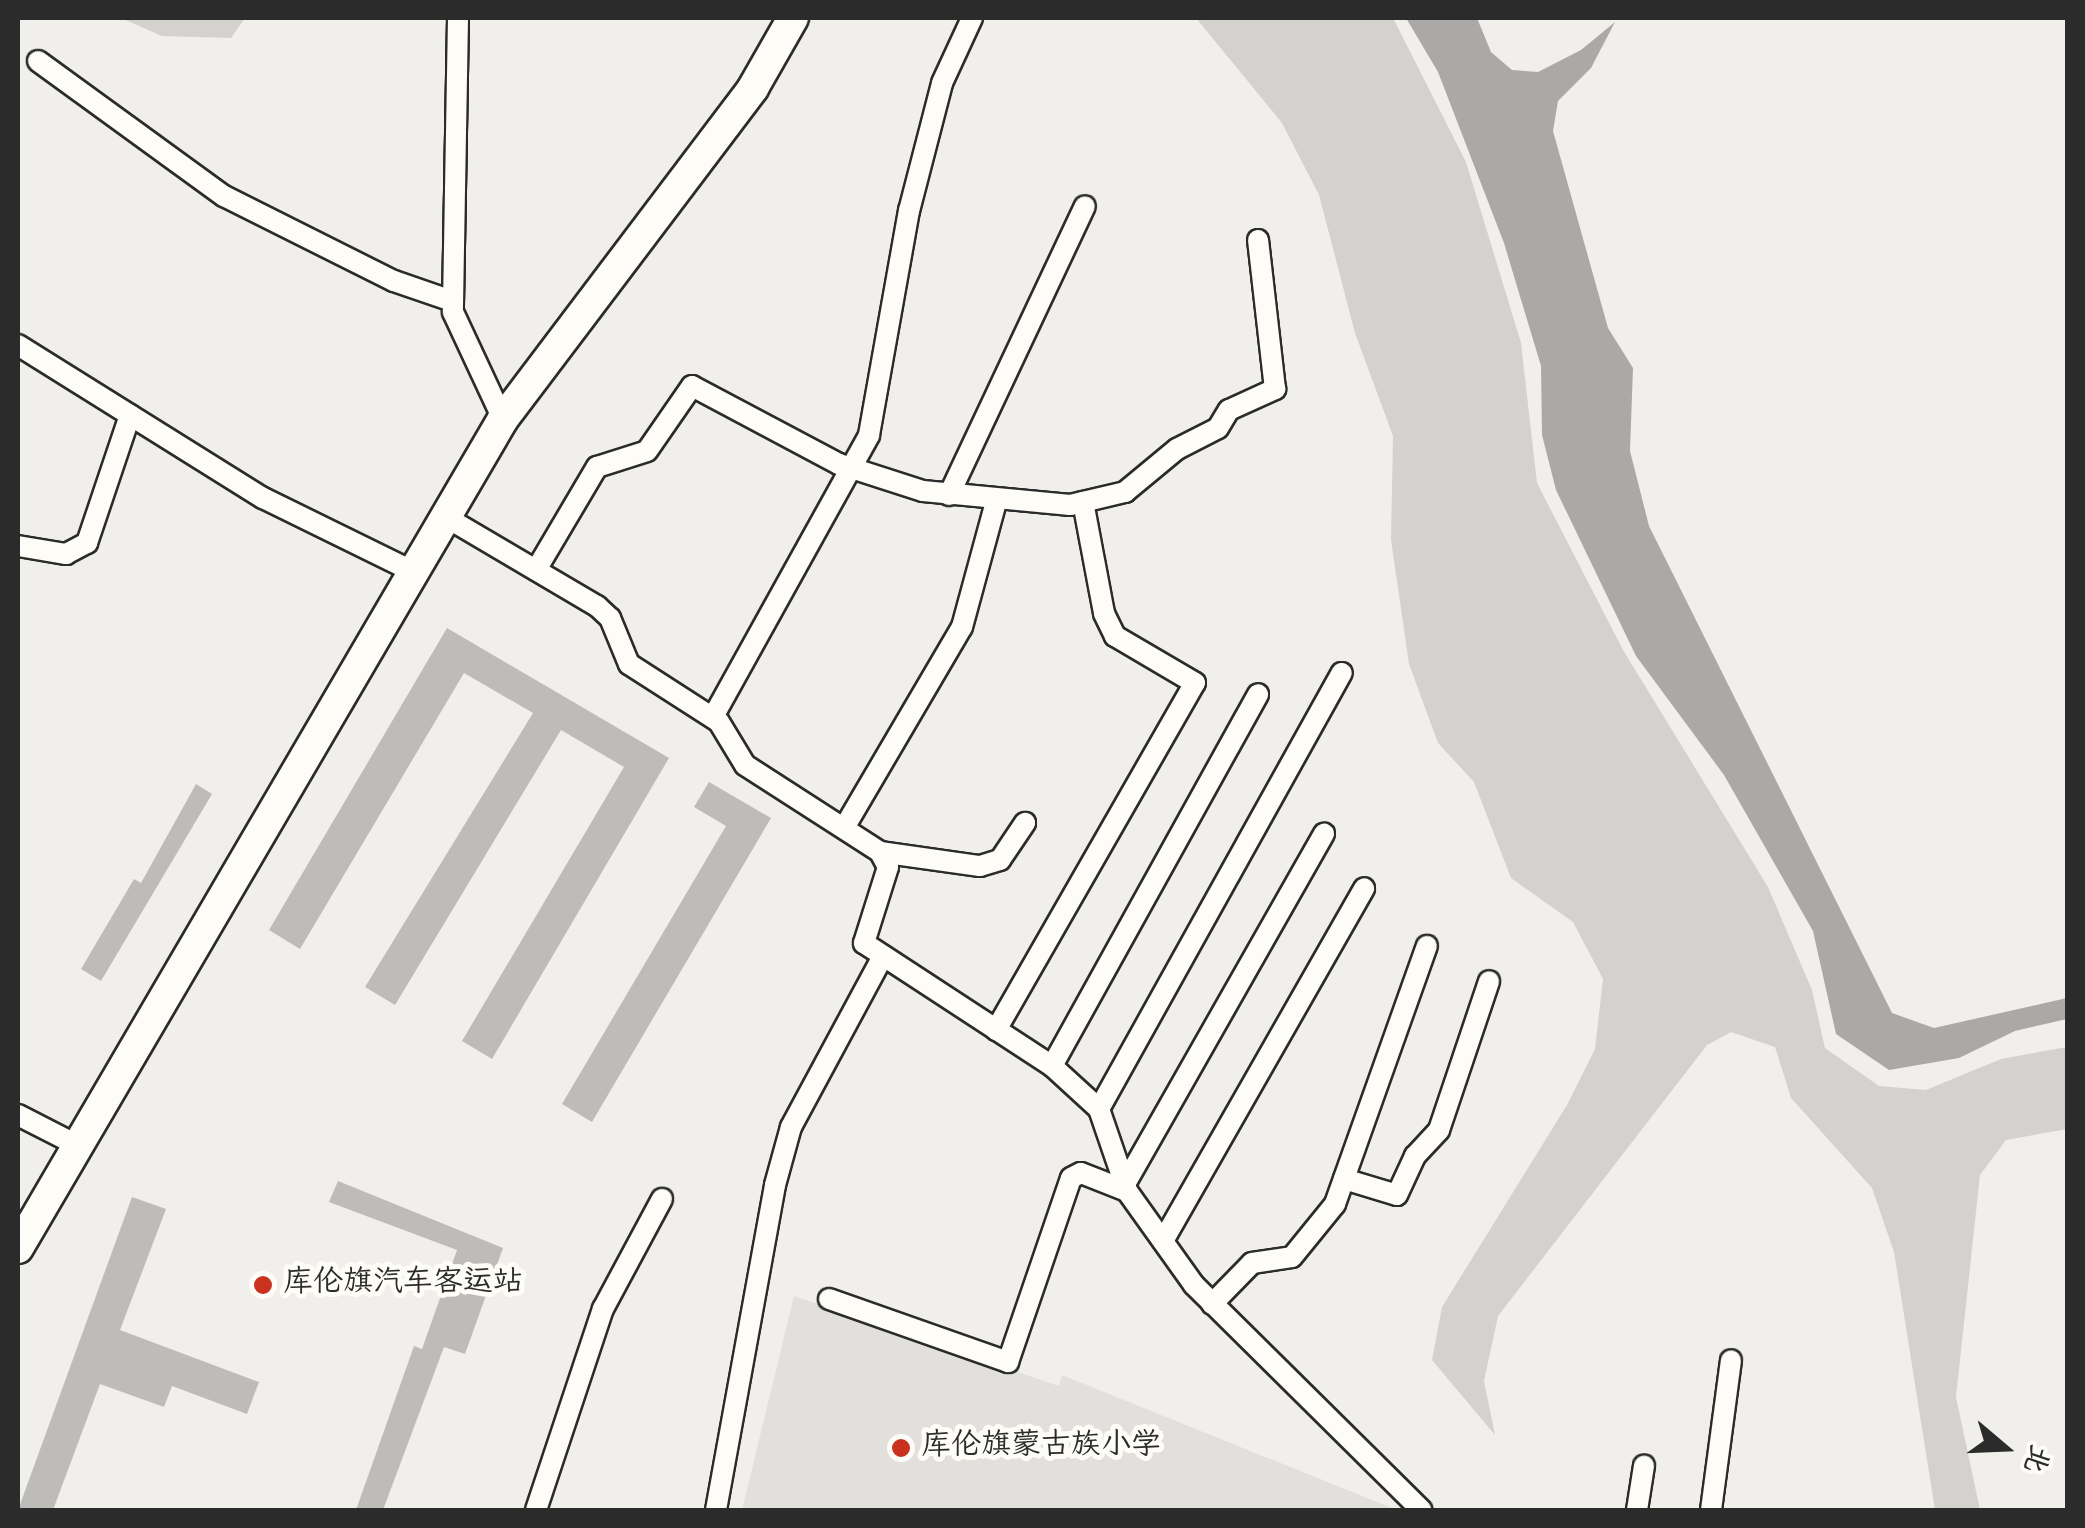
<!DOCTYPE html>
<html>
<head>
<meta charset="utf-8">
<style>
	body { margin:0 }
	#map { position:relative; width:2085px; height:1528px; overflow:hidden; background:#f0efeb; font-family:"Gochi Hand","LXGW WenKai TC",sans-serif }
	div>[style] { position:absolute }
	.built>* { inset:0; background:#e1e0dc }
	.green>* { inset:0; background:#d3d2cf }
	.water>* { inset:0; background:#aaa9a7 }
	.building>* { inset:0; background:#bdbcb8 }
	.roads { filter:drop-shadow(2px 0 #2b2b2b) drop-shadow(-2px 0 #2b2b2b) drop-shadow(0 2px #2b2b2b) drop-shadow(0 -2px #2b2b2b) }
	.street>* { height:20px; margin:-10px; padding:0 10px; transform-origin:10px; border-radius:10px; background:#fdfcf7 }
	.secondary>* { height:30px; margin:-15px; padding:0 15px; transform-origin:15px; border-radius:15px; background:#fdfcf7 }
	.dots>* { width:28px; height:28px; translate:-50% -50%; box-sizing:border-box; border:5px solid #fdfcf7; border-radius:50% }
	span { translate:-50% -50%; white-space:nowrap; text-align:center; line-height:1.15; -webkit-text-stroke:10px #fdfcf7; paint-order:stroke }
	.poi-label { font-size:30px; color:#2b2b2b }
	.left { translate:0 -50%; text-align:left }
	.frame { position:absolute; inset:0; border:20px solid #2b2b2b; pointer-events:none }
	.north { position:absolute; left:1955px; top:1398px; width:100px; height:100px; -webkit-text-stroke:8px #fdfcf7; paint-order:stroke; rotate:109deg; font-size:28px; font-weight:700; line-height:40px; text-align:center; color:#2b2b2b }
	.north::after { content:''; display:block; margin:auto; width:35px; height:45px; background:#2b2b2b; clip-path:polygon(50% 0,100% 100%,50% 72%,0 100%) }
</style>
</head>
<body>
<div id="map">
	<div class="built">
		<i style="clip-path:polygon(794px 1296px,1059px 1386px,1062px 1375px,1397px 1510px,742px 1510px)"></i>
	</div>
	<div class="green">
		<i style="clip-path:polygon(121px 18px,245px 18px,231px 38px,162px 36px)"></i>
		<i style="clip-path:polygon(1196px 18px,1393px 18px,1466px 162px,1521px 343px,1537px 483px,1623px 650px,1768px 887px,1812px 990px,1825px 1048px,1879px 1086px,1926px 1090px,2001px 1059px,2067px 1047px,2067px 1129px,2006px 1140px,1980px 1175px,1956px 1397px,1980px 1510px,1935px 1510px,1894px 1252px,1872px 1188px,1791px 1098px,1775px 1047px,1731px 1032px,1707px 1045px,1498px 1316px,1484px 1381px,1495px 1435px,1432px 1360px,1442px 1307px,1567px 1105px,1595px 1049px,1603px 979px,1573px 922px,1511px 878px,1474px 782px,1438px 743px,1409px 664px,1391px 540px,1393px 436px,1355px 333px,1319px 195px,1282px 123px)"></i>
	</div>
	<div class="water">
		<i style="clip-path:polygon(1406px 18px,1477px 18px,1491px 52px,1512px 70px,1538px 72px,1581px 50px,1615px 22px,1591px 68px,1558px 101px,1553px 131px,1608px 328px,1633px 368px,1630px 451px,1649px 526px,1892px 1013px,1934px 1028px,2067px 998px,2067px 1019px,2015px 1031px,1959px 1058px,1889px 1070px,1836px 1034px,1813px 931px,1724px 775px,1636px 656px,1556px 490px,1542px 435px,1541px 366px,1504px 243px,1438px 72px)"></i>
	</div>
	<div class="building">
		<i style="clip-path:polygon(447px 628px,669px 758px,492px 1059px,462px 1041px,624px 767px,561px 730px,395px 1005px,365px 987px,533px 713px,464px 673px,300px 949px,269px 930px)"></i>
		<i style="clip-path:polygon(709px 782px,771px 818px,592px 1122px,562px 1104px,726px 826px,694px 807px)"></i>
		<i style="clip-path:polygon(196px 784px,212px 794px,101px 981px,81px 969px,134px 879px,141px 883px)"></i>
		<i style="clip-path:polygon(338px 1181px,503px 1248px,465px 1354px,444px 1347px,383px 1510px,356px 1510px,414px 1346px,422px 1349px,457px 1250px,329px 1202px)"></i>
		<i style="clip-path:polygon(132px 1197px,166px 1209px,120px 1330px,259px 1382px,247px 1414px,172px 1386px,164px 1407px,100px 1384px,53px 1510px,18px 1510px)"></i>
	</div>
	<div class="roads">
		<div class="street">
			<i style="left:458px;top:18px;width:294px;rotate:91deg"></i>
			<i style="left:453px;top:312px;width:118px;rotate:65deg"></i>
			<i style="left:38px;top:61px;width:230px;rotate:36deg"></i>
			<i style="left:224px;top:196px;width:190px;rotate:26.6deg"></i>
			<i style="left:394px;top:281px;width:61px;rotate:19deg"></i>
			<i style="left:18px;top:345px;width:289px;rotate:32deg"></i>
			<i style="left:263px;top:498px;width:166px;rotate:26.1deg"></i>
			<i style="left:949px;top:495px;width:319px;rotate:-64.8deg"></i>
			<i style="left:444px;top:516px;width:178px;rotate:30.5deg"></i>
			<i style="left:597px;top:606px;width:18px;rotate:43deg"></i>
			<i style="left:610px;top:618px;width:50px;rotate:67.6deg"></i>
			<i style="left:629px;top:664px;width:107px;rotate:32.8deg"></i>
			<i style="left:719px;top:722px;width:50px;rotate:58.8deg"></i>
			<i style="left:745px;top:765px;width:161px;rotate:32.8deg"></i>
			<i style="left:880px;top:852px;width:17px;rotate:62deg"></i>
			<i style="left:888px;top:867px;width:80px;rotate:107.5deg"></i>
			<i style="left:864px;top:943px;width:225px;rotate:33.2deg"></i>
			<i style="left:1052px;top:1066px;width:64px;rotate:42.5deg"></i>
			<i style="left:1099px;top:1109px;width:87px;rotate:71.1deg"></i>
			<i style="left:1127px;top:1191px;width:115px;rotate:54.5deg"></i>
			<i style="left:1194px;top:1285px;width:320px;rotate:44.7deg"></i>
			<i style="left:18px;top:546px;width:49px;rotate:9.5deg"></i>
			<i style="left:66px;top:554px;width:24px;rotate:-28deg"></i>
			<i style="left:87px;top:543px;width:135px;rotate:-71.4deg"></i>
			<i style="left:536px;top:570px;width:120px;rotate:-59.4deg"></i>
			<i style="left:597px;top:467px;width:52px;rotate:-17.7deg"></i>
			<i style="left:647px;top:451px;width:79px;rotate:-55.3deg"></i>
			<i style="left:692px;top:386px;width:166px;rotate:28deg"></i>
			<i style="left:839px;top:464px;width:88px;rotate:17.8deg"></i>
			<i style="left:923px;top:491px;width:148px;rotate:5.4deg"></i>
			<i style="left:1070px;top:505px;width:57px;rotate:-13.3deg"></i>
			<i style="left:1125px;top:492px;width:67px;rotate:-39.6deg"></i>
			<i style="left:1177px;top:449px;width:46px;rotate:-27.1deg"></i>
			<i style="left:1218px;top:428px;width:21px;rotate:-59deg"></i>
			<i style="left:1229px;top:410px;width:51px;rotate:-24.5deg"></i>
			<i style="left:1275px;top:389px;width:150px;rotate:-96.5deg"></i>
			<i style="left:713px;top:717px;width:322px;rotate:-61deg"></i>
			<i style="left:869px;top:435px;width:228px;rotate:-79.9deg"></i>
			<i style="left:909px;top:211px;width:132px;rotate:-75.5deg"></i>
			<i style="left:942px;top:83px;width:72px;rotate:-65.2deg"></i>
			<i style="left:844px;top:828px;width:233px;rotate:-59.6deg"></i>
			<i style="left:962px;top:627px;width:130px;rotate:-74.8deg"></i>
			<i style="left:880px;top:852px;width:101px;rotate:8deg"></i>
			<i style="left:980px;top:866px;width:21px;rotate:-17deg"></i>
			<i style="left:1000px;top:860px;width:45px;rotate:-56deg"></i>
			<i style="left:996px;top:1030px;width:400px;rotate:-60.2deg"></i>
			<i style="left:1195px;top:683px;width:93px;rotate:-149.6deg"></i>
			<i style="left:1115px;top:636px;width:25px;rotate:-116deg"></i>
			<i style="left:1104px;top:613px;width:113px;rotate:-100.7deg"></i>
			<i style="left:1052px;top:1066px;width:425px;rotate:-61deg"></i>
			<i style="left:1099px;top:1109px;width:499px;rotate:-60.9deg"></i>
			<i style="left:18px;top:1115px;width:64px;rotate:27deg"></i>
			<i style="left:1344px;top:1179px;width:55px;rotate:16.8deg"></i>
			<i style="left:1397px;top:1195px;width:43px;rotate:-65.2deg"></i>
			<i style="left:1415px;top:1156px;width:35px;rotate:-47deg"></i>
			<i style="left:1439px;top:1130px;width:157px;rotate:-71.4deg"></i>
			<i style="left:1125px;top:1184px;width:403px;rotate:-60.4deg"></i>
			<i style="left:1163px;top:1241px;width:406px;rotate:-60.3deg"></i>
			<i style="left:829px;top:1299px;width:190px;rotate:19.4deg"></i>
			<i style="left:1008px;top:1362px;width:194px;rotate:-71.1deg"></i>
			<i style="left:1071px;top:1178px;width:11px;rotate:-27deg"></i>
			<i style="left:1081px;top:1173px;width:49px;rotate:21.4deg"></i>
			<i style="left:1212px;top:1304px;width:57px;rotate:-45.7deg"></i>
			<i style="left:1252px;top:1263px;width:40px;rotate:-8.5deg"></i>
			<i style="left:1292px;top:1257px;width:68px;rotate:-50.9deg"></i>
			<i style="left:1335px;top:1204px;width:274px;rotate:-70.4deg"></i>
			<i style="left:536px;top:1510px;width:212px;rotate:-71.6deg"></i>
			<i style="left:603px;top:1309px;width:125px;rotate:-61.8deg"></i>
			<i style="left:716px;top:1510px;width:330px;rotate:-79.7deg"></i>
			<i style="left:775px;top:1185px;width:60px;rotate:-74.6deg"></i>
			<i style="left:791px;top:1127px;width:194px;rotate:-61.7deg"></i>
			<i style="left:1637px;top:1510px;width:45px;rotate:-81deg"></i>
			<i style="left:1711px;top:1510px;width:151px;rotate:-82.4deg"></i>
		</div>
		<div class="secondary">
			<i style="left:18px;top:1248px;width:960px;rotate:-59.67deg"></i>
			<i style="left:503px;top:419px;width:415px;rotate:-52.9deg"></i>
			<i style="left:753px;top:88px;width:81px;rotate:-60.3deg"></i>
		</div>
	</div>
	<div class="dots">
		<i style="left:263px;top:1285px;background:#c8321e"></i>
		<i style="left:901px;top:1448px;background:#c8321e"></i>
	</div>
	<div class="poi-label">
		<span class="left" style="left:283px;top:1285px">库伦旗汽车客运站</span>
		<span class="left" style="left:921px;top:1448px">库伦旗蒙古族小学</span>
	</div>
	<div class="frame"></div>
	<div class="north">北</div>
</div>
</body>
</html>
